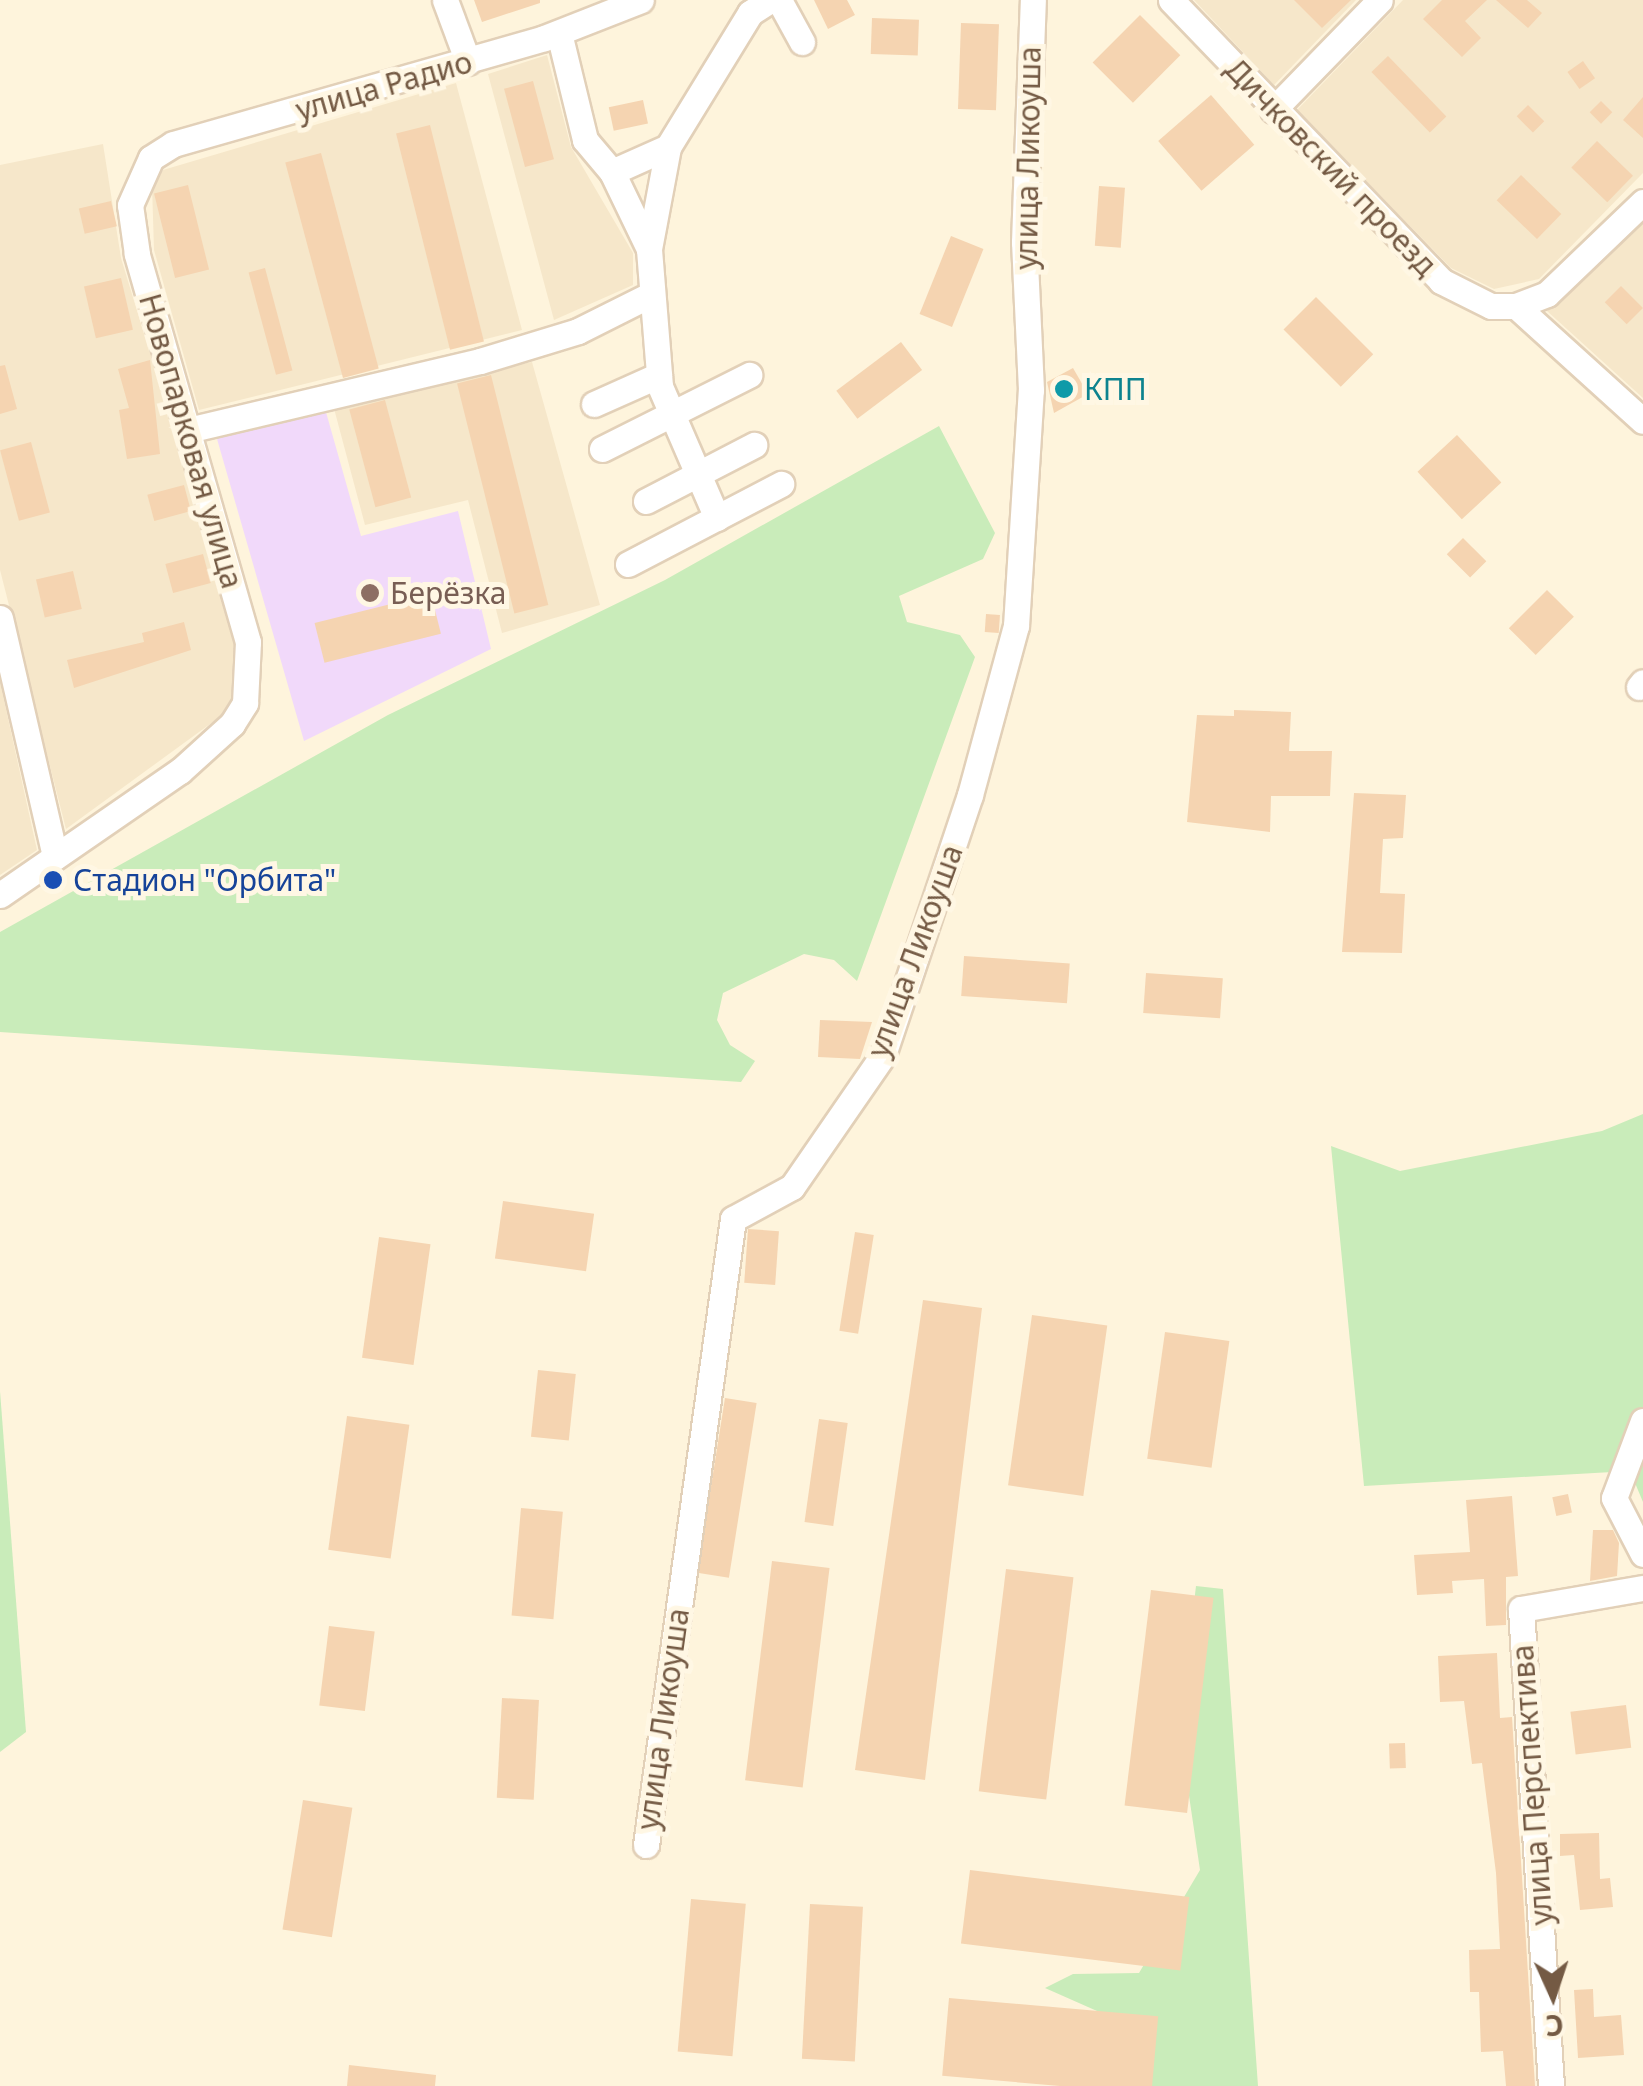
<!DOCTYPE html>
<html>
<head>
<meta charset="utf-8">
<style>
	body { margin:0 }
	#map { position:relative; width:1643px; height:2086px; overflow:hidden; background:#fef4dc; font-family:"Noto Sans",sans-serif }
	div>[style] { position:absolute }
	.residential>* { inset:0; background:#f6e7ca }
	.education>* { inset:0; background:#f1d9fa }
	.green>* { inset:0; background:#c9ecba }
	.building>* { inset:0; background:#f5d4b1; transform-origin:0 0 }
	.roads { filter:drop-shadow(2px 0 #e2d0b8) drop-shadow(-2px 0 #e2d0b8) drop-shadow(0 2px #e2d0b8) drop-shadow(0 -2px #e2d0b8) }
	.minor>* { height:25px; margin:-12.5px; padding:0 12.5px; transform-origin:12.5px; border-radius:12.5px; background:#fff }
	.dots>* { width:28px; height:28px; translate:-50% -50%; box-sizing:border-box; border:5px solid #fff7e4; border-radius:50% }
	span { translate:-50% -50%; white-space:nowrap; text-align:center; line-height:1.15; -webkit-text-stroke:10px #fff7e4; paint-order:stroke }
	.street-label { font-size:30px; color:#745a44 }
	.culture-label { font-size:30px; color:#0d838f }
	.left { translate:0 -50%; text-align:left }
	.education-label { font-size:30px; color:#785e54 }
	.transit-label { font-size:30px; color:#164399 }
	.north { position:absolute; left:1503px; top:1946px; width:100px; height:100px; -webkit-text-stroke:8px #fff7e4; paint-order:stroke; rotate:177deg; font-size:28px; font-weight:700; line-height:40px; text-align:center; color:#745a44 }
	.north::after { content:''; display:block; margin:auto; width:35px; height:45px; background:#745a44; clip-path:polygon(50% 0,100% 100%,50% 72%,0 100%) }
</style>
</head>
<body>
<div id="map">
	<div class="residential">
		<i style="clip-path:polygon(1194px 0,1356px 0,1274px 85px)"></i>
		<i style="clip-path:polygon(1403px 0,1643px 0,1643px 173px,1539px 279px,1494px 289px,1451px 268px,1297px 110px)"></i>
		<i style="clip-path:polygon(547px 55px,571px 147px,633px 253px,633px 285px,554px 320px,488px 74px)"></i>
		<i style="clip-path:polygon(456px 83px,522px 330px,199px 410px,154px 250px,152px 186px,163px 170px)"></i>
		<i style="clip-path:polygon(103px 144px,121px 258px,239px 646px,232px 708px,66px 829px,0 570px,0 165px)"></i>
		<i style="clip-path:polygon(1643px 218px,1643px 398px,1547px 311px)"></i>
		<i style="clip-path:polygon(532px 362px,600px 605px,502px 633px,468px 500px,365px 525px,332px 401px)"></i>
		<i style="clip-path:polygon(0 682px,37px 850px,0 875px)"></i>
	</div>
	<div class="education">
		<i style="clip-path:polygon(324px 405px,361px 536px,458px 511px,491px 649px,304px 741px,215px 432px)"></i>
	</div>
	<div class="green">
		<i style="clip-path:polygon(939px 426px,995px 533px,983px 559px,899px 596px,907px 622px,960px 635px,975px 657px,857px 981px,834px 960px,804px 954px,723px 993px,717px 1020px,730px 1045px,755px 1061px,741px 1082px,0 1032px,0 932px,388px 715px,665px 580px)"></i>
		<i style="clip-path:polygon(1643px 1114px,1643px 1502px,1630px 1471px,1364px 1486px,1331px 1146px,1400px 1171px,1602px 1131px)"></i>
		<i style="clip-path:polygon(0 1391px,26px 1732px,0 1752px)"></i>
		<i style="clip-path:polygon(1196px 1586px,1223px 1589px,1258px 2086px,1143px 2086px,1149px 2034px,1045px 1988px,1073px 1974px,1139px 1973px,1200px 1870px,1179px 1728px)"></i>
	</div>
	<div class="building">
		<i style="clip-path:polygon(474px 0,540px 0,540px 3px,482px 22px)"></i>
		<i style="clip-path:polygon(814px 0,847px 0,855px 15px,828px 29px)"></i>
		<i style="clip-path:polygon(1294px 0,1351px 0,1322px 28px)"></i>
		<i style="clip-path:polygon(1442px 0,1487px 0,1465px 21px,1481px 38px,1462px 57px,1423px 19px)"></i>
		<i style="clip-path:polygon(1496px 0,1527px 0,1542px 13px,1528px 28px)"></i>
		<i style="left:1140px;top:15px;width:57px;height:67px;rotate:45deg"></i>
		<i style="left:872px;top:18px;width:47px;height:36px;rotate:2deg"></i>
		<i style="left:961px;top:23px;width:38px;height:86px;rotate:2deg"></i>
		<i style="left:1388px;top:56px;width:84px;height:23px;rotate:46deg"></i>
		<i style="left:1583px;top:61px;width:21px;height:19px;rotate:55deg"></i>
		<i style="left:533px;top:81px;width:81px;height:30px;rotate:75deg"></i>
		<i style="left:1211px;top:95px;width:66px;height:70px;rotate:49deg"></i>
		<i style="clip-path:polygon(1643px 97px,1643px 138px,1623px 120px)"></i>
		<i style="left:643px;top:100px;width:24px;height:35px;rotate:78deg"></i>
		<i style="left:1601px;top:101px;width:16px;height:16px;rotate:45deg"></i>
		<i style="left:1528px;top:105px;width:23px;height:16px;rotate:45deg"></i>
		<i style="left:430px;top:125px;width:223px;height:35px;rotate:76deg"></i>
		<i style="left:1597px;top:141px;width:50px;height:37px;rotate:44deg"></i>
		<i style="left:321px;top:153px;width:223px;height:37px;rotate:75deg"></i>
		<i style="left:1521px;top:175px;width:56px;height:35px;rotate:44deg"></i>
		<i style="left:188px;top:185px;width:87px;height:35px;rotate:76deg"></i>
		<i style="left:1099px;top:186px;width:26px;height:60px;rotate:4deg"></i>
		<i style="left:111px;top:201px;width:26px;height:33px;rotate:77deg"></i>
		<i style="left:951px;top:236px;width:35px;height:84px;rotate:22deg"></i>
		<i style="left:265px;top:268px;width:106px;height:17px;rotate:75deg"></i>
		<i style="left:121px;top:278px;width:53px;height:38px;rotate:77deg"></i>
		<i style="left:1621px;top:286px;width:31px;height:23px;rotate:45deg"></i>
		<i style="left:1316px;top:297px;width:81px;height:46px;rotate:45deg"></i>
		<i style="left:901px;top:342px;width:35px;height:81px;rotate:53deg"></i>
		<i style="clip-path:polygon(150px 360px,160px 454px,127px 459px,119px 410px,129px 408px,118px 369px)"></i>
		<i style="clip-path:polygon(5px 365px,17px 409px,0 414px,0 366px)"></i>
		<i style="clip-path:polygon(1073px 368px,1088px 394px,1054px 413px,1047px 382px)"></i>
		<i style="left:491px;top:375px;width:237px;height:35px;rotate:76deg"></i>
		<i style="left:385px;top:400px;width:101px;height:37px;rotate:75deg"></i>
		<i style="left:1457px;top:435px;width:65px;height:54px;rotate:47deg"></i>
		<i style="left:31px;top:442px;width:73px;height:32px;rotate:75deg"></i>
		<i style="left:184px;top:485px;width:27px;height:38px;rotate:75deg"></i>
		<i style="left:1463px;top:538px;width:33px;height:23px;rotate:45deg"></i>
		<i style="left:203px;top:554px;width:30px;height:39px;rotate:75deg"></i>
		<i style="left:73px;top:571px;width:39px;height:38px;rotate:77deg"></i>
		<i style="left:1547px;top:590px;width:38px;height:54px;rotate:45deg"></i>
		<i style="left:431px;top:594px;width:41px;height:120px;rotate:76deg"></i>
		<i style="left:986px;top:614px;width:14px;height:18px;rotate:4deg"></i>
		<i style="clip-path:polygon(184px 622px,191px 650px,74px 688px,67px 660px,144px 642px,142px 633px)"></i>
		<i style="clip-path:polygon(1234px 710px,1291px 712px,1289px 751px,1332px 751px,1330px 796px,1271px 796px,1270px 832px,1187px 822px,1197px 715px,1234px 716px)"></i>
		<i style="clip-path:polygon(1354px 793px,1406px 795px,1403px 838px,1383px 839px,1380px 893px,1405px 894px,1402px 953px,1342px 952px)"></i>
		<i style="left:964px;top:956px;width:106px;height:40px;rotate:4deg"></i>
		<i style="left:1146px;top:973px;width:77px;height:40px;rotate:4deg"></i>
		<i style="clip-path:polygon(820px 1020px,872px 1022px,860px 1059px,818px 1057px)"></i>
		<i style="left:503px;top:1201px;width:92px;height:58px;rotate:8deg"></i>
		<i style="left:748px;top:1229px;width:31px;height:54px;rotate:4deg"></i>
		<i style="left:855px;top:1232px;width:19px;height:100px;rotate:9deg"></i>
		<i style="left:379px;top:1237px;width:52px;height:122px;rotate:8deg"></i>
		<i style="clip-path:polygon(923px 1300px,982px 1308px,925px 1780px,855px 1770px)"></i>
		<i style="left:1032px;top:1315px;width:76px;height:172px;rotate:8deg"></i>
		<i style="left:1165px;top:1332px;width:65px;height:128px;rotate:8deg"></i>
		<i style="left:538px;top:1370px;width:38px;height:67px;rotate:6deg"></i>
		<i style="left:725px;top:1398px;width:32px;height:177px;rotate:9deg"></i>
		<i style="left:347px;top:1416px;width:63px;height:135px;rotate:8deg"></i>
		<i style="left:819px;top:1419px;width:29px;height:104px;rotate:8deg"></i>
		<i style="left:1568px;top:1494px;width:19px;height:16px;rotate:78deg"></i>
		<i style="clip-path:polygon(1512px 1496px,1518px 1576px,1506px 1577px,1506px 1625px,1486px 1626px,1484px 1579px,1452px 1581px,1453px 1593px,1417px 1595px,1414px 1555px,1470px 1552px,1466px 1500px)"></i>
		<i style="left:521px;top:1508px;width:42px;height:108px;rotate:5deg"></i>
		<i style="clip-path:polygon(1593px 1530px,1613px 1530px,1619px 1543px,1617px 1576px,1590px 1581px)"></i>
		<i style="left:772px;top:1561px;width:58px;height:221px;rotate:7deg"></i>
		<i style="left:1006px;top:1569px;width:68px;height:224px;rotate:7deg"></i>
		<i style="left:1151px;top:1590px;width:63px;height:217px;rotate:7deg"></i>
		<i style="left:329px;top:1626px;width:46px;height:80px;rotate:7deg"></i>
		<i style="clip-path:polygon(1497px 1653px,1500px 1718px,1512px 1717px,1535px 2086px,1506px 2086px,1503px 2051px,1481px 2052px,1479px 1992px,1470px 1992px,1469px 1950px,1500px 1949px,1496px 1873px,1482px 1763px,1472px 1764px,1464px 1701px,1440px 1702px,1438px 1656px)"></i>
		<i style="left:502px;top:1698px;width:37px;height:100px;rotate:3deg"></i>
		<i style="left:1626px;top:1705px;width:43px;height:56px;rotate:83deg"></i>
		<i style="left:1405px;top:1743px;width:25px;height:16px;rotate:88deg"></i>
		<i style="left:303px;top:1800px;width:50px;height:131px;rotate:9deg"></i>
		<i style="clip-path:polygon(1599px 1833px,1600px 1879px,1610px 1878px,1613px 1907px,1580px 1910px,1574px 1855px,1560px 1856px,1560px 1834px)"></i>
		<i style="left:970px;top:1870px;width:221px;height:74px;rotate:7deg"></i>
		<i style="left:691px;top:1899px;width:55px;height:153px;rotate:5deg"></i>
		<i style="left:810px;top:1904px;width:53px;height:155px;rotate:3deg"></i>
		<i style="clip-path:polygon(1593px 1989px,1594px 2017px,1621px 2015px,1624px 2055px,1578px 2058px,1574px 1990px)"></i>
		<i style="left:949px;top:1998px;width:210px;height:78px;rotate:5deg"></i>
		<i style="clip-path:polygon(349px 2065px,436px 2075px,435px 2086px,347px 2086px)"></i>
	</div>
	<div class="roads">
		<div class="minor">
			<i style="left:445px;top:0;width:66px;rotate:69.6deg"></i>
			<i style="left:779px;top:0;width:48px;rotate:61.3deg"></i>
			<i style="left:1171px;top:0;width:390px;rotate:46.1deg"></i>
			<i style="left:1441px;top:281px;width:56px;rotate:26.6deg"></i>
			<i style="left:1491px;top:306px;width:25px"></i>
			<i style="left:1516px;top:306px;width:171px;rotate:42.2deg"></i>
			<i style="left:559px;top:33px;width:110px;rotate:76.3deg"></i>
			<i style="left:585px;top:140px;width:42px;rotate:49.8deg"></i>
			<i style="left:612px;top:172px;width:85px;rotate:64.3deg"></i>
			<i style="left:1273px;top:110px;width:153px;rotate:-45.8deg"></i>
			<i style="left:612px;top:172px;width:61px;rotate:-24.1deg"></i>
			<i style="left:1516px;top:306px;width:33px;rotate:-21deg"></i>
			<i style="left:1547px;top:294px;width:133px;rotate:-43.8deg"></i>
			<i style="left:594px;top:404px;width:71px;rotate:-24deg"></i>
			<i style="left:188px;top:430px;width:300px;rotate:-13.3deg"></i>
			<i style="left:480px;top:361px;width:102px;rotate:-17deg"></i>
			<i style="left:578px;top:331px;width:80px;rotate:-26.6deg"></i>
			<i style="left:602px;top:449px;width:165px;rotate:-26.7deg"></i>
			<i style="left:646px;top:501px;width:122px;rotate:-27.4deg"></i>
			<i style="left:717px;top:518px;width:144px;rotate:-113.4deg"></i>
			<i style="left:660px;top:386px;width:137px;rotate:-94.6deg"></i>
			<i style="left:649px;top:249px;width:104px;rotate:-79.4deg"></i>
			<i style="left:668px;top:147px;width:157px;rotate:-58.5deg"></i>
			<i style="left:750px;top:13px;width:24px;rotate:-33deg"></i>
			<i style="left:628px;top:564px;width:173px;rotate:-27.6deg"></i>
			<i style="left:0;top:618px;width:245px;rotate:77deg"></i>
			<i style="left:1639px;top:687px;width:6px;rotate:-51deg"></i>
			<i style="left:0;top:895px;width:219px;rotate:-34.6deg"></i>
			<i style="left:180px;top:771px;width:70px;rotate:-42.1deg"></i>
			<i style="left:232px;top:724px;width:25px;rotate:-58deg"></i>
			<i style="left:245px;top:703px;width:61px;rotate:-87.2deg"></i>
			<i style="left:248px;top:642px;width:404px;rotate:-106deg"></i>
			<i style="left:137px;top:254px;width:49px;rotate:-98.1deg"></i>
			<i style="left:130px;top:205px;width:51px;rotate:-65.9deg"></i>
			<i style="left:151px;top:158px;width:26px;rotate:-32deg"></i>
			<i style="left:173px;top:144px;width:386px;rotate:-15.9deg"></i>
			<i style="left:544px;top:38px;width:104px;rotate:-21.4deg"></i>
			<i style="left:1643px;top:1421px;width:82px;rotate:110.6deg"></i>
			<i style="left:1614px;top:1498px;width:63px;rotate:62.6deg"></i>
			<i style="left:646px;top:1845px;width:632px;rotate:-82.09deg"></i>
			<i style="left:733px;top:1219px;width:67px;rotate:-28.5deg"></i>
			<i style="left:792px;top:1187px;width:160px;rotate:-55.4deg"></i>
			<i style="left:883px;top:1055px;width:274px;rotate:-71.5deg"></i>
			<i style="left:970px;top:795px;width:175px;rotate:-74.8deg"></i>
			<i style="left:1016px;top:626px;width:236px;rotate:-86.4deg"></i>
			<i style="left:1031px;top:390px;width:148px;rotate:-92.7deg"></i>
			<i style="left:1024px;top:242px;width:242px;rotate:-87.9deg"></i>
			<i style="left:1551px;top:2086px;width:478px;rotate:-93.6deg"></i>
			<i style="left:1521px;top:1609px;width:124px;rotate:-9.8deg"></i>
		</div>
	</div>
	<div class="dots">
		<i style="left:1064px;top:389px;background:#0f9aa8"></i>
		<i style="left:370px;top:593px;background:#8d6e63"></i>
		<i style="left:53px;top:880px;background:#1a4fb4"></i>
	</div>
	<div class="street-label">
		<span style="left:384px;top:86px;rotate:-16deg">улица Радио</span>
		<span style="left:1028px;top:158px;rotate:-89deg">улица Ликоуша</span>
		<span style="left:1331px;top:167px;rotate:46deg">Дичковский проезд</span>
		<span style="left:191px;top:441px;rotate:74deg">Новопарковая улица</span>
		<span style="left:915px;top:951px;rotate:-70deg">улица Ликоуша</span>
		<span style="left:663px;top:1719px;rotate:-82deg">улица Ликоуша</span>
		<span style="left:1532px;top:1785px;rotate:-94deg">улица Перспектива</span>
	</div>
	<div class="culture-label">
		<span class="left" style="left:1084px;top:389px">КПП</span>
	</div>
	<div class="education-label">
		<span class="left" style="left:390px;top:593px">Берёзка</span>
	</div>
	<div class="transit-label">
		<span class="left" style="left:73px;top:880px">Стадион "Орбита"</span>
	</div>
	<div class="north">С</div>
</div>
</body>
</html>
